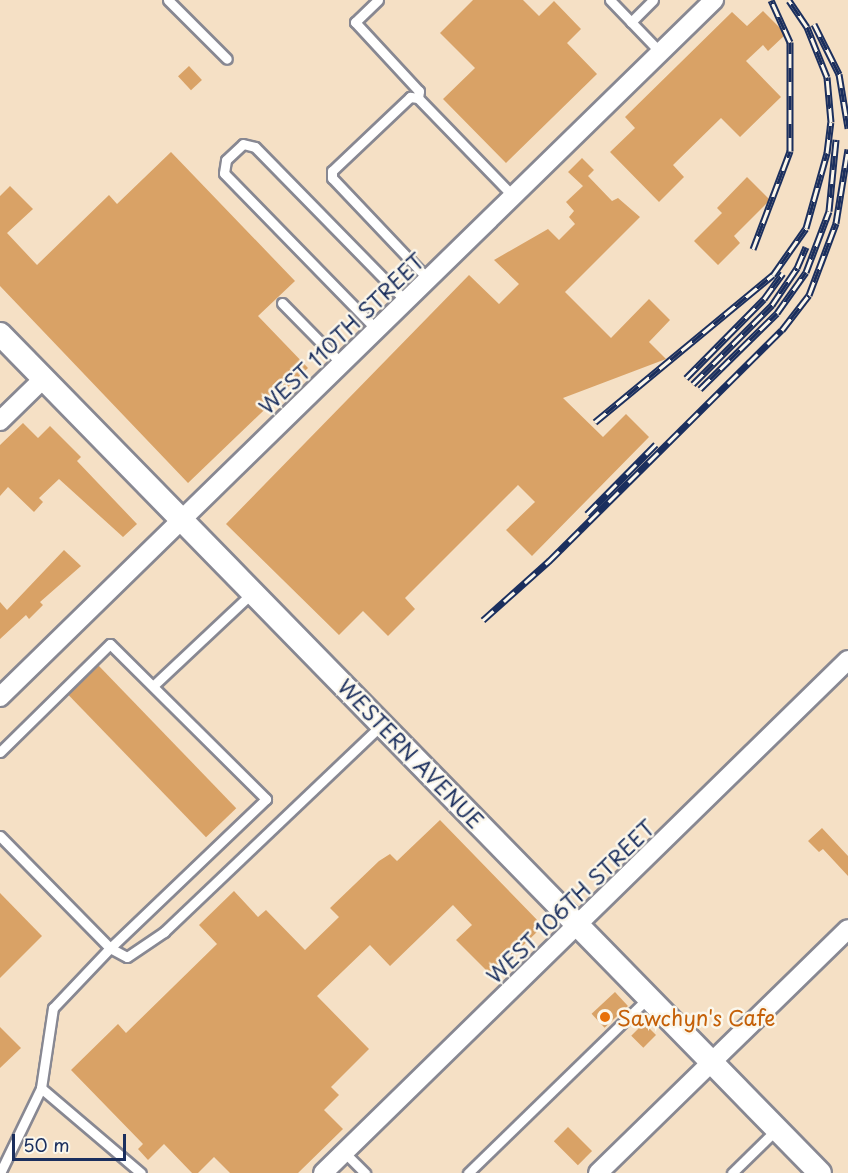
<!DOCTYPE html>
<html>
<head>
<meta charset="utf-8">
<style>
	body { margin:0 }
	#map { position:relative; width:848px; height:1173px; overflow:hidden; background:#f5e0c5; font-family:"Playpen Sans",sans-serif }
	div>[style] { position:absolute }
	.building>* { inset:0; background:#d9a266; transform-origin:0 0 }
	.roads { filter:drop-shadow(2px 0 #888892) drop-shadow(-2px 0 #888892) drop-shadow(0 2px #888892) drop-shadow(0 -2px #888892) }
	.service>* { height:9px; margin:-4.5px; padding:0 4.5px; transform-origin:4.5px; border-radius:4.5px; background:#fff }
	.minor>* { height:18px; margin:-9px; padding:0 9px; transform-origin:9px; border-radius:9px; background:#fff }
	.tertiary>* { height:22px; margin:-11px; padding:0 11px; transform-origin:11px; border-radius:11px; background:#fff }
	.rail>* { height:7px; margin-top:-3.5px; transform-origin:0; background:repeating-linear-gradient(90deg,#fbf7ec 0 14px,#1b2f5e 0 28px); box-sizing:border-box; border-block:2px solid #1b2f5e }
	.dots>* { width:16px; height:16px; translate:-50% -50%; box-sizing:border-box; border:3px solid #fbf7ec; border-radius:50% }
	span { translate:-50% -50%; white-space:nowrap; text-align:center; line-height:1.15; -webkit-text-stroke:5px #fbf7ec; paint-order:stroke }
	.street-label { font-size:21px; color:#1b2f5e }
	.food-label { font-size:21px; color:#c56008 }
	.left { translate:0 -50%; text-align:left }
	.scale { position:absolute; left:12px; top:1134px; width:114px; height:27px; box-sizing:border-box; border:3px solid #1b2f5e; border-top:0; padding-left:8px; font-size:18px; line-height:21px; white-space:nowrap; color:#1b2f5e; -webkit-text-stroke:4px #fbf7ec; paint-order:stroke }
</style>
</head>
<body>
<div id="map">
	<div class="building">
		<i style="clip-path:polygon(473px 0,523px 0,539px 16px,554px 1px,581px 29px,567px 43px,597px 74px,506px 163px,443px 99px,475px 68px,440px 33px)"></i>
		<i style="clip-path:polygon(763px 11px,786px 34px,768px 51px,763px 45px,746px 61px,781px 97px,740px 137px,721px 118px,673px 165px,684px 177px,659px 202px,610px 152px,635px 128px,625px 117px,732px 12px,747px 26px)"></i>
		<i style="left:189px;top:66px;width:19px;height:15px;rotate:47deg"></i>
		<i style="clip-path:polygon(171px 152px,295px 281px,258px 316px,308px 368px,188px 483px,0 286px,0 196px,10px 186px,33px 209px,7px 233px,37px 265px,109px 195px,117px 204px)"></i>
		<i style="clip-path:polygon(582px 158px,594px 170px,588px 176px,612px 201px,618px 198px,640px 217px,565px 292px,611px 338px,649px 299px,670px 320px,649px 342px,666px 359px,563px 398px,603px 437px,626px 414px,649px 437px,532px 556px,506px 530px,535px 502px,518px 485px,405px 598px,415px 609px,388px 636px,363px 611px,339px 635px,226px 524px,469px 275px,499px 304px,519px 284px,494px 260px,548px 229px,559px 240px,575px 224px,569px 217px,574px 211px,566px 202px,583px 186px,568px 172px)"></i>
		<i style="clip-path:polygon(747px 177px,770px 200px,734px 236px,740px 243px,718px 265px,694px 241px,722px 213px,717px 208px)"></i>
		<i style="clip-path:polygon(23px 423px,38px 438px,50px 426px,81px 457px,77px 461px,137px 524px,123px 537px,59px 479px,39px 498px,43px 502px,34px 512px,8px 487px,0 496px,0 445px)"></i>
		<i style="clip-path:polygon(64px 550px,81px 566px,40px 602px,43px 605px,29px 619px,26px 615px,0 639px,0 602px,7px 610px)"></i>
		<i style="left:98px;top:665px;width:199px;height:42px;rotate:46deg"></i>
		<i style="clip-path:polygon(440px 820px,543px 926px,492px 976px,456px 940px,472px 925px,453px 905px,390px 966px,370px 945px,317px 996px,369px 1049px,331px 1087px,339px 1095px,324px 1110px,343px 1129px,298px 1173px,230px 1173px,214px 1157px,198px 1173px,192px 1173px,164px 1144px,148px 1160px,138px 1149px,143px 1144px,71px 1070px,118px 1024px,126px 1033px,217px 944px,199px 925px,234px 891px,258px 917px,266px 910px,305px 950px,339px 917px,330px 908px,379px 861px,390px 854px,397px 861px)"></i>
		<i style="clip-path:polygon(822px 828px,848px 856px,848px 876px,823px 849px,819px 852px,808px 841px)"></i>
		<i style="clip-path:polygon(0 893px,42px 936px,0 978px)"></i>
		<i style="left:615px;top:992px;width:19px;height:32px;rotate:47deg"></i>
		<i style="left:644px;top:1023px;width:17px;height:18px;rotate:45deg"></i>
		<i style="clip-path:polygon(0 1027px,21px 1048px,0 1068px)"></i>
		<i style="left:568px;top:1127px;width:34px;height:20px;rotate:45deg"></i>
	</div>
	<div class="roads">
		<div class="service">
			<i style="left:168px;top:0;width:83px;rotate:45deg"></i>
			<i style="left:378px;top:0;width:32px;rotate:136deg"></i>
			<i style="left:355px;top:22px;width:94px;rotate:47.2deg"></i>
			<i style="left:419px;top:91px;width:7px;rotate:98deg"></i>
			<i style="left:610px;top:0;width:72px;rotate:46.1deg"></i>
			<i style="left:631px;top:22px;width:31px;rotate:-45deg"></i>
			<i style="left:428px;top:279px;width:139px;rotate:-133.5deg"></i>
			<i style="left:332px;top:178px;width:7px;rotate:-90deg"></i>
			<i style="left:332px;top:171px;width:108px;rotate:-43.5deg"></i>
			<i style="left:410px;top:97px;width:8px;rotate:7deg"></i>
			<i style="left:418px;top:98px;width:136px;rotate:45.9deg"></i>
			<i style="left:282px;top:303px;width:86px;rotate:45.5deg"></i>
			<i style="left:377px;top:330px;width:219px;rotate:-134.3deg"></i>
			<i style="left:224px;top:173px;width:13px;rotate:-81deg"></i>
			<i style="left:226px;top:160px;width:23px;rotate:-43deg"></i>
			<i style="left:243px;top:144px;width:12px;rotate:14deg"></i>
			<i style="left:255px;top:147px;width:216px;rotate:45.6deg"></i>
			<i style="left:153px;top:686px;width:136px;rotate:-43.2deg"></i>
			<i style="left:0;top:752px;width:154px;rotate:-44.5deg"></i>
			<i style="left:110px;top:644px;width:220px;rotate:44.8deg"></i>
			<i style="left:266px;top:799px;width:216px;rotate:136.3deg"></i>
			<i style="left:110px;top:948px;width:157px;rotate:-134.5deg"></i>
			<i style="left:41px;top:1088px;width:131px;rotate:40.4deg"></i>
			<i style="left:344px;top:1152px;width:30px;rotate:45deg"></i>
			<i style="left:0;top:1173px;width:94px;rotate:-64.2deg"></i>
			<i style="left:41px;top:1088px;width:81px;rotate:-81.5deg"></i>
			<i style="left:53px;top:1008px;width:83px;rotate:-46.5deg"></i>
			<i style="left:110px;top:948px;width:19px;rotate:28deg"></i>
			<i style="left:127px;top:957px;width:45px;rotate:-34deg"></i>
			<i style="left:164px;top:932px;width:300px;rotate:-43.6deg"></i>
			<i style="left:468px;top:1173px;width:251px;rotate:-44.2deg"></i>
			<i style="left:732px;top:1173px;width:63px;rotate:-44.4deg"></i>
		</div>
		<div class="minor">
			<i style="left:0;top:421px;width:60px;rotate:-44.3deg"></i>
			<i style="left:0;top:697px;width:998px;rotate:-44.31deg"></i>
			<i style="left:323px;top:1173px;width:734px;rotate:-44.34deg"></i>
			<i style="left:598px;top:1173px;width:349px;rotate:-44.3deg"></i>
		</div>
		<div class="tertiary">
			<i style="left:0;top:334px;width:1173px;rotate:45.66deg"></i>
		</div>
	</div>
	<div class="rail">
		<i style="left:814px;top:24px;width:56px;rotate:63.4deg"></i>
		<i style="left:839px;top:74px;width:55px;rotate:80.5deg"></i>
		<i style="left:753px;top:249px;width:105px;rotate:-69.3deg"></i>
		<i style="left:790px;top:151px;width:109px;rotate:-90deg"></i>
		<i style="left:790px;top:42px;width:46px;rotate:-114.3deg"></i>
		<i style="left:686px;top:378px;width:111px;rotate:-45.4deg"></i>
		<i style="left:764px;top:299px;width:32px;rotate:-54deg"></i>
		<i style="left:693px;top:384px;width:112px;rotate:-45deg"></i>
		<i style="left:772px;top:305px;width:45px;rotate:-56deg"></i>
		<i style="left:797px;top:268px;width:23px;rotate:-67deg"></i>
		<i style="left:700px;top:389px;width:108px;rotate:-44.6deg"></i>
		<i style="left:777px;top:313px;width:50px;rotate:-54.7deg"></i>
		<i style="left:806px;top:272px;width:65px;rotate:-69.3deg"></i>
		<i style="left:829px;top:211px;width:72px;rotate:-84.4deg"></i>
		<i style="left:595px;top:422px;width:231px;rotate:-39.6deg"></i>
		<i style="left:773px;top:275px;width:57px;rotate:-54.9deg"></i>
		<i style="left:806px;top:228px;width:78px;rotate:-74.4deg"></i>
		<i style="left:827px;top:153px;width:31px;rotate:-83deg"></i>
		<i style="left:831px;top:122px;width:45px;rotate:-95.1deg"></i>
		<i style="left:827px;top:77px;width:54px;rotate:-111.8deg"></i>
		<i style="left:807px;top:27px;width:32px;rotate:-124deg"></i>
		<i style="left:587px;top:514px;width:98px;rotate:-45.4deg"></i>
		<i style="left:483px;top:620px;width:89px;rotate:-41.8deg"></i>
		<i style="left:549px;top:561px;width:328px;rotate:-44.8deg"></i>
		<i style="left:782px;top:330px;width:44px;rotate:-52.4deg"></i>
		<i style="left:809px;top:295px;width:77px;rotate:-69.4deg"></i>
		<i style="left:836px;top:223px;width:75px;rotate:-80.8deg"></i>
	</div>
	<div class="dots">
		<i style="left:605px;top:1017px;background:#e8710a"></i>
	</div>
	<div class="street-label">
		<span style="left:341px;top:333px;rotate:-44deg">WEST 110TH STREET</span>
		<span style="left:411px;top:753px;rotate:46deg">WESTERN AVENUE</span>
		<span style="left:570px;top:901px;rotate:-44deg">WEST 106TH STREET</span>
	</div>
	<div class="food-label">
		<span class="left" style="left:617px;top:1017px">Sawchyn's Cafe</span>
	</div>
	<div class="scale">50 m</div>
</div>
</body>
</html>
